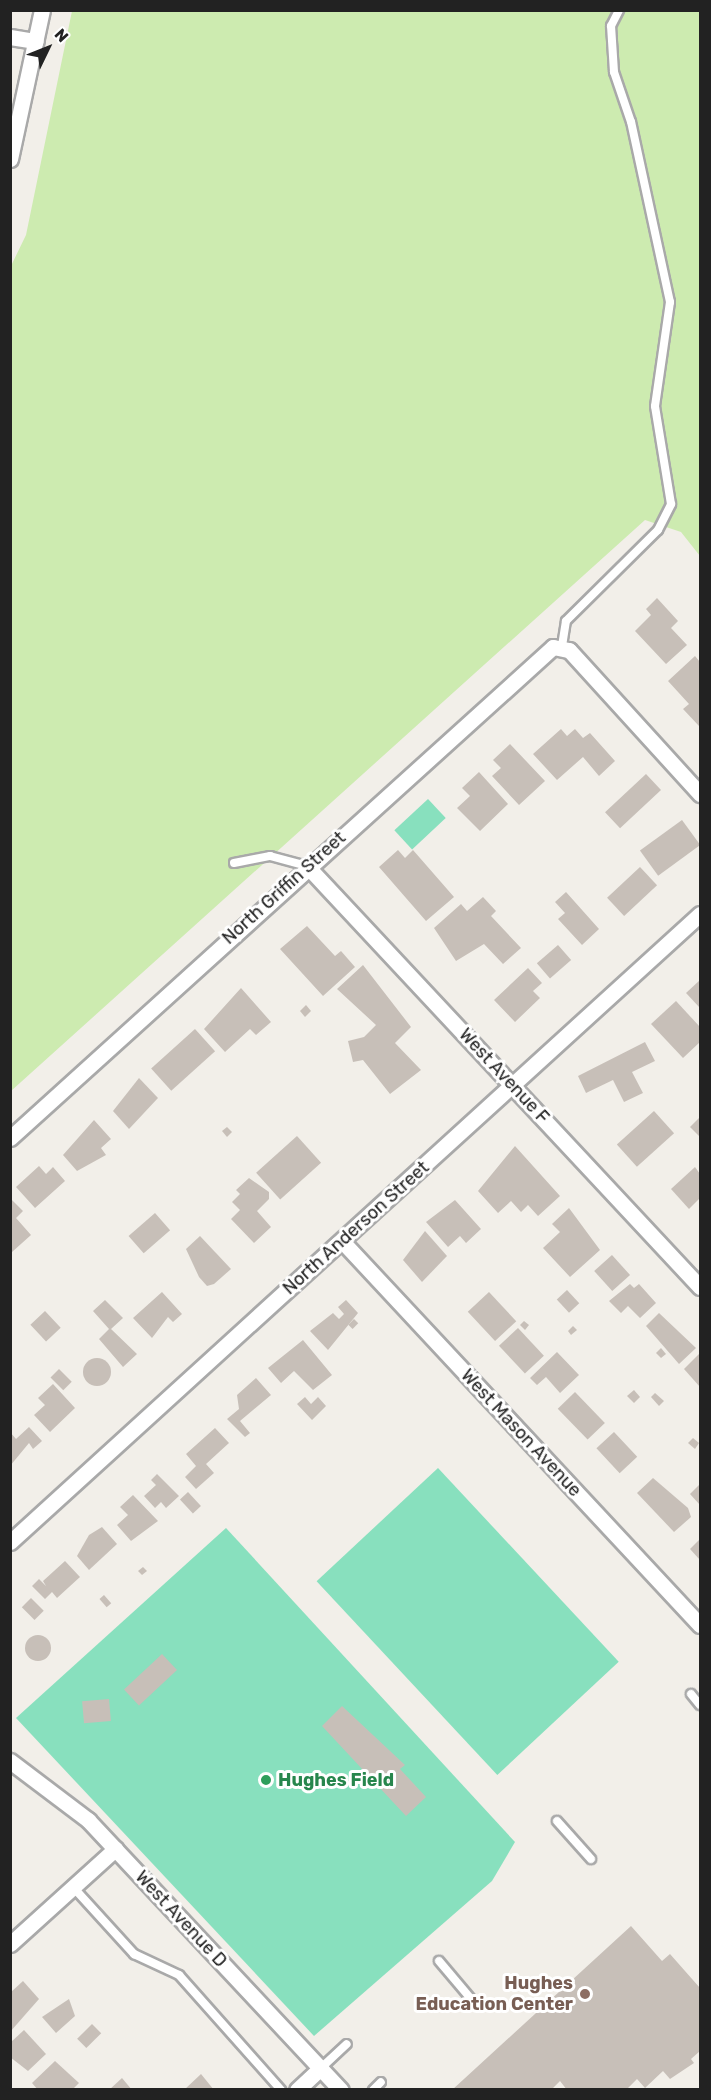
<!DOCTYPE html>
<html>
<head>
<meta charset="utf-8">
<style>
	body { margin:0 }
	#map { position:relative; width:711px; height:2100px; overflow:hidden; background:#f2efe9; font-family:Rubik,sans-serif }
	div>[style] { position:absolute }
	.grass>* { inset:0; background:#cdebb0 }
	.pitch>* { inset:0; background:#88e0be; transform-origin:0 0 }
	.building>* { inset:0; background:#c7bfb8; transform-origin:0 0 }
	.round { border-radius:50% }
	.roads { filter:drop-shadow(2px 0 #a9a9a9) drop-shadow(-2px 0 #a9a9a9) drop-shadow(0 2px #a9a9a9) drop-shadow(0 -2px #a9a9a9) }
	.lane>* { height:8px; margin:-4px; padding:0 4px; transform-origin:4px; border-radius:4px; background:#fff }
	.street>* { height:15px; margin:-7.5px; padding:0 7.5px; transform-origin:7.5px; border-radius:7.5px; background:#fff }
	.dots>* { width:16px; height:16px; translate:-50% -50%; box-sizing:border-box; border:3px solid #fff; border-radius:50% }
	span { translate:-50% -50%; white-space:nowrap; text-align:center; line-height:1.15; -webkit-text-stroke:6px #fff; paint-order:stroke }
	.street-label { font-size:18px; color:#222 }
	.leisure-label { font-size:18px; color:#27864d; font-weight:700 }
	.left { translate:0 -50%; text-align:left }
	.education-label { font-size:18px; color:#785e54; font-weight:700 }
	.right { translate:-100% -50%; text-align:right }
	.frame { position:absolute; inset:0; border:12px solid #222; pointer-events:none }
	.north { position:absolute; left:18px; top:18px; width:60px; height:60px; -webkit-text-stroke:4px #fff; paint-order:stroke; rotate:47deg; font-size:16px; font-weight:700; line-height:24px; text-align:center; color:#222 }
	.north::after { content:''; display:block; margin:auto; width:21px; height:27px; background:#222; clip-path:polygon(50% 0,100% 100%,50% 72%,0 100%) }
</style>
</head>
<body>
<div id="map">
	<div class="grass">
		<i style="clip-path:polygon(72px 11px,700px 11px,700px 556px,681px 532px,645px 520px,11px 1091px,10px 268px,26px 235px)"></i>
	</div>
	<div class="pitch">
		<i style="left:428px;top:799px;width:26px;height:46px;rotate:47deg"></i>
		<i style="left:438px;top:1468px;width:265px;height:166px;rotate:47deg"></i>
		<i style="clip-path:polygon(226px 1528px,515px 1842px,492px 1881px,314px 2036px,16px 1718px)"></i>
	</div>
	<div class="building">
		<i style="clip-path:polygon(657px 598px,678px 621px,671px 628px,687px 645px,666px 664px,635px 631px,651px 615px,646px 609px)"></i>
		<i style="clip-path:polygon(695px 656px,700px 662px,699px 726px,683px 709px,689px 704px,668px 681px)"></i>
		<i style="clip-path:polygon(561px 729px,567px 736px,575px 729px,583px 738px,590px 733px,615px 761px,599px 776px,583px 757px,557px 780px,533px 754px)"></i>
		<i style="clip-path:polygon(510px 744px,545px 781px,519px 805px,492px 776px,501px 768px,493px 760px)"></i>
		<i style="clip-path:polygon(479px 772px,508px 804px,480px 831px,457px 808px,470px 796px,462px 788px)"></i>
		<i style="left:646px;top:774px;width:22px;height:56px;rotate:47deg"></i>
		<i style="left:682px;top:820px;width:31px;height:52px;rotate:54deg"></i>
		<i style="clip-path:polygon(398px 850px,405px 858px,413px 850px,454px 897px,426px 921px,379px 867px)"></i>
		<i style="left:640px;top:867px;width:25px;height:45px;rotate:47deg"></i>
		<i style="clip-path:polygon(566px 892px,599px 929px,582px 945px,558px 919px,565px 913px,555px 902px)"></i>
		<i style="clip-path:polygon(483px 897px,496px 911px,491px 916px,521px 948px,503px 964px,484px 944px,456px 961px,434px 928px,461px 904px,467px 911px)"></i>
		<i style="clip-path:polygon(307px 926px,335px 956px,341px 951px,355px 967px,323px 996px,280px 949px)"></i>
		<i style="left:558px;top:945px;width:20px;height:28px;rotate:49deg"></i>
		<i style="clip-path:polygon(363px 965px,411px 1027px,395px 1043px,421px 1070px,390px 1094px,363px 1060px,353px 1062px,348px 1041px,364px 1037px,376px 1025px,337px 989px)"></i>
		<i style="clip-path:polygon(528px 968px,542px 983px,533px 991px,540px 998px,515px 1022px,494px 1000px)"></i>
		<i style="clip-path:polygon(700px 980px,700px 1008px,686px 993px)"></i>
		<i style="clip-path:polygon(241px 988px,271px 1022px,256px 1035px,250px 1029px,225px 1052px,204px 1029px)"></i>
		<i style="clip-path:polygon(676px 1001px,700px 1027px,700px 1042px,683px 1058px,651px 1024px)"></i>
		<i style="clip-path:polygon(306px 1005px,311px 1011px,305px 1017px,300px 1011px)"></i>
		<i style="left:195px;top:1029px;width:30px;height:59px;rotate:48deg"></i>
		<i style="clip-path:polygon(645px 1042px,655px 1061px,632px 1072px,643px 1093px,624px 1102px,613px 1080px,586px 1093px,578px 1076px)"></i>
		<i style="clip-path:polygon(139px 1078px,158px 1098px,129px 1129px,113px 1111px)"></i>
		<i style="left:654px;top:1111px;width:30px;height:50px;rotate:48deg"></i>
		<i style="clip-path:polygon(700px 1117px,700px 1137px,690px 1127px)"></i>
		<i style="clip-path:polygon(94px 1120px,111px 1139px,101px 1148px,106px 1155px,77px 1171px,63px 1155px)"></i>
		<i style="clip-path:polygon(227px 1127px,232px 1132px,227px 1137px,222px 1131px)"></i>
		<i style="left:297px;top:1136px;width:36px;height:55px;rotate:48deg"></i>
		<i style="clip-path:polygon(515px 1146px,560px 1196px,538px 1216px,528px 1205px,521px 1212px,511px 1201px,498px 1213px,478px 1191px)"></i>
		<i style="clip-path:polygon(39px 1166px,46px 1174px,53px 1167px,65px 1181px,35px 1208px,16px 1187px)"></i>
		<i style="clip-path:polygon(695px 1167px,700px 1174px,700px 1198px,689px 1209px,671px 1189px)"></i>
		<i style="clip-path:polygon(249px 1178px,269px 1192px,269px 1199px,257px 1211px,271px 1227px,254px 1243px,231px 1219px,240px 1210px,232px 1202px,240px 1194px,236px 1190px)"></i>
		<i style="clip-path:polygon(10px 1198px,23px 1211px,16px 1218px,31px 1235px,12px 1252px)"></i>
		<i style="clip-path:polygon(455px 1200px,481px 1229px,466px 1243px,460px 1236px,448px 1247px,426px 1222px)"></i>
		<i style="clip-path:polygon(569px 1208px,600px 1250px,570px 1277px,543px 1248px,560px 1232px,552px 1224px)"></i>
		<i style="left:155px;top:1213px;width:23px;height:35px;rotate:49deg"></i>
		<i style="clip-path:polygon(425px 1231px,447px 1256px,422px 1282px,403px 1260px)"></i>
		<i style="clip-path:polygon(200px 1236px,231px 1269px,214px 1284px,207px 1286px,199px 1277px,186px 1249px)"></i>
		<i style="left:612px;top:1255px;width:27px;height:24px;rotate:48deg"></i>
		<i style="clip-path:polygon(630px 1284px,634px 1288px,639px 1284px,656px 1303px,640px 1318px,628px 1306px,621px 1313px,609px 1301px)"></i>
		<i style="left:567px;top:1290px;width:18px;height:14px;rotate:47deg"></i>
		<i style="clip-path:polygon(162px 1292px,182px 1314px,173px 1322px,168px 1317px,152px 1338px,133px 1318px)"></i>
		<i style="left:489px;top:1292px;width:40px;height:29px;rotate:47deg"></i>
		<i style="clip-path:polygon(105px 1300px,123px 1318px,111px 1329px,137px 1354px,123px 1367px,99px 1339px,109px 1329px,93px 1311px)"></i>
		<i style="clip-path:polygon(346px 1300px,358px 1313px,328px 1350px,310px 1331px,333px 1313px,339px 1319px,344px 1314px,338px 1307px)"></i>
		<i style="left:45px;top:1311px;width:23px;height:20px;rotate:47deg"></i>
		<i style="clip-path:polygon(659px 1313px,696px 1348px,679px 1364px,646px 1326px)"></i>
		<i style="left:354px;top:1319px;width:6px;height:8px;rotate:45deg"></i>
		<i style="clip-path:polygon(524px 1321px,529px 1325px,525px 1330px,520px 1325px)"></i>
		<i style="clip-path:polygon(573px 1326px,577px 1330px,571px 1335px,568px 1331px)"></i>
		<i style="left:518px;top:1328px;width:38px;height:26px;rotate:47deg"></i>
		<i style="clip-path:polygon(303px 1340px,332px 1375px,313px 1390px,294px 1371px,281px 1383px,268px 1368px)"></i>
		<i style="clip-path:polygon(661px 1348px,666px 1354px,661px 1358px,656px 1353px)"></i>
		<i style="clip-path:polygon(557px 1352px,579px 1375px,560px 1393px,546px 1377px,537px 1385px,530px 1378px)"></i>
		<i style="clip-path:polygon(700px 1353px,700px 1387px,684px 1369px)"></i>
		<i class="round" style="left:83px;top:1358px;width:28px;height:28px"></i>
		<i style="left:59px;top:1369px;width:18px;height:12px;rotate:45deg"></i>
		<i style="clip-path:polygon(256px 1378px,271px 1395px,240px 1421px,250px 1433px,245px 1437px,227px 1419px,239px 1409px,237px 1395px)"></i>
		<i style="clip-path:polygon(53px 1384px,75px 1408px,50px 1432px,34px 1415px,45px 1405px,38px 1398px)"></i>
		<i style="clip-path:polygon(634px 1390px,640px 1397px,634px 1403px,627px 1396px)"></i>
		<i style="left:575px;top:1392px;width:43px;height:24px;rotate:46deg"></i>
		<i style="clip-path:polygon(655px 1393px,664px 1401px,659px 1406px,651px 1397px)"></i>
		<i style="clip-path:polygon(305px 1397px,311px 1404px,318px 1397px,326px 1406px,312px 1420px,297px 1404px)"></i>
		<i style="clip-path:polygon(29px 1427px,42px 1441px,33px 1449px,29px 1443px,10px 1466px,10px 1432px,16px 1439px)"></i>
		<i style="clip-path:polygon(215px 1428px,229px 1443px,206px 1464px,214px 1473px,196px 1489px,185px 1477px,196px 1466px,186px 1454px)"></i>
		<i style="left:614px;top:1432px;width:34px;height:24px;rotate:47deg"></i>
		<i style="clip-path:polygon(693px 1438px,699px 1443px,695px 1449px,688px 1443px)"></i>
		<i style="clip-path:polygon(157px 1474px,179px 1496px,166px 1508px,161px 1502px,155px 1508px,144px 1496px,156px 1485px,151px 1480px)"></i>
		<i style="clip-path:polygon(653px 1478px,688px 1508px,691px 1517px,674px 1532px,637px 1493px)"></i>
		<i style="clip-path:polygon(700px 1484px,700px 1505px,690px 1494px)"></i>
		<i style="left:188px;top:1492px;width:19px;height:11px;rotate:47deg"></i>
		<i style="clip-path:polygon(133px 1495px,158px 1521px,131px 1541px,117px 1525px,128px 1515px,120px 1507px)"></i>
		<i style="clip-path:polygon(102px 1527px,117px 1544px,89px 1570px,77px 1556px,89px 1535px)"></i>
		<i style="clip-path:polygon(700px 1539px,700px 1560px,690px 1549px)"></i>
		<i style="clip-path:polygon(65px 1561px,80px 1577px,57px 1598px,52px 1592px,45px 1599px,32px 1586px,39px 1579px,46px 1586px,43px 1581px)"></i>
		<i style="clip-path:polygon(143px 1567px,147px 1571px,142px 1575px,138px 1571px)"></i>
		<i style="left:104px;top:1595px;width:11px;height:6px;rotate:49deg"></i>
		<i style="left:31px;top:1598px;width:18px;height:13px;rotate:45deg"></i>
		<i class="round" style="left:25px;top:1635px;width:26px;height:26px"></i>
		<i style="left:162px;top:1654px;width:22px;height:52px;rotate:47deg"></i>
		<i style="left:109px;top:1699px;width:22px;height:27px;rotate:85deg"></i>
		<i style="clip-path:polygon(342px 1706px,405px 1765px,400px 1769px,426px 1797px,406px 1816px,322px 1726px)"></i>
		<i style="clip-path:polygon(631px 1926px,662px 1961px,670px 1954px,700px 1988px,700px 2051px,691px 2059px,694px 2063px,670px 2079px,663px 2071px,645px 2088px,637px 2079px,626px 2090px,567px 2090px,560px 2081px,551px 2090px,452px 2090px)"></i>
		<i style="clip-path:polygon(23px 1981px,39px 1999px,10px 2032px,10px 1993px)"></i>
		<i style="clip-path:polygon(69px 1999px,75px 2016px,56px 2033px,42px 2017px)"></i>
		<i style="left:92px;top:2024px;width:13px;height:21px;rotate:45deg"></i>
		<i style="clip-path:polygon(24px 2030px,46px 2054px,28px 2071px,10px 2057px,10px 2043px)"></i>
		<i style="clip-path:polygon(55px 2061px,79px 2083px,73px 2089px,38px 2090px,32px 2083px)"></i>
		<i style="clip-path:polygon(201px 2074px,214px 2090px,184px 2090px)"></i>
		<i style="clip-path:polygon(122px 2078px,132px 2090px,109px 2090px)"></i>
	</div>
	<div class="roads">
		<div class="lane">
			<i style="left:562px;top:646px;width:25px;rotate:-81deg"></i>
			<i style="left:566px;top:621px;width:129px;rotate:-44.7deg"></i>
			<i style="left:658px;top:530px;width:29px;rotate:-63deg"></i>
			<i style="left:671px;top:504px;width:99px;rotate:-99.3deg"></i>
			<i style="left:655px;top:406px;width:105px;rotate:-81.8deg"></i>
			<i style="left:670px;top:302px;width:184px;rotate:-102.2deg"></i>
			<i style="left:631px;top:122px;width:53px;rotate:-108.8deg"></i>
			<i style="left:614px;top:72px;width:46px;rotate:-93.7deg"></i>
			<i style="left:611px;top:26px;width:18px;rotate:-63deg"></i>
			<i style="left:234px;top:863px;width:37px;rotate:-11deg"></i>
			<i style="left:270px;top:856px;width:38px;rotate:15deg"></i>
			<i style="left:691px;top:1694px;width:14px;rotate:51deg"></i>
			<i style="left:557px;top:1821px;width:51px;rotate:48.2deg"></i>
			<i style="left:73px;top:1887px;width:91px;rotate:47.7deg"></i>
			<i style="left:134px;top:1954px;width:50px;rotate:25deg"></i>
			<i style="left:179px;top:1975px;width:154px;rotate:48.4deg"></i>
			<i style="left:439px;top:1961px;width:51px;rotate:49.8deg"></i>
			<i style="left:321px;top:2068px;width:35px;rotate:-43deg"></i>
			<i style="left:373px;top:2090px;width:11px;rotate:-45deg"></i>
		</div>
		<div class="street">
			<i style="left:10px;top:37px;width:26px;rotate:9deg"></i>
			<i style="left:10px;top:159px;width:152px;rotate:-77.9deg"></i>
			<i style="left:307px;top:866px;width:576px;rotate:46.97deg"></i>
			<i style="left:10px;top:1138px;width:732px;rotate:-42.12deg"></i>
			<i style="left:553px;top:647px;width:16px;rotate:11deg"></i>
			<i style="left:569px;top:650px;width:195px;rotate:47.7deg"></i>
			<i style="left:342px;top:1241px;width:525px;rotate:47.01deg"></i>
			<i style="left:10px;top:1542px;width:933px;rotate:-42.31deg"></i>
			<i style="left:10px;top:1761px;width:98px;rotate:37.1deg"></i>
			<i style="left:88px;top:1820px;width:370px;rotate:46.9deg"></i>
			<i style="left:10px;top:1944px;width:142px;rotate:-42.1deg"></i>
			<i style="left:297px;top:2090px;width:33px;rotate:-43deg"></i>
		</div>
	</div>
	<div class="dots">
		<i style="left:266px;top:1780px;background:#2e9e5b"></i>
		<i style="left:585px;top:1994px;background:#8d6e63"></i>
	</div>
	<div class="street-label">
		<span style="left:284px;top:888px;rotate:-42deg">North Griffin Street</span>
		<span style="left:504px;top:1076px;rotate:47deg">West Avenue F</span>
		<span style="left:356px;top:1228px;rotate:-42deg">North Anderson Street</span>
		<span style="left:521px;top:1433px;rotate:47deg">West Mason Avenue</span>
		<span style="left:181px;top:1919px;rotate:47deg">West Avenue D</span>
	</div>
	<div class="leisure-label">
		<span class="left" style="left:278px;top:1780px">Hughes Field</span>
	</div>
	<div class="education-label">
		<span class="right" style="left:573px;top:1994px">Hughes<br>Education Center</span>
	</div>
	<div class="frame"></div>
	<div class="north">N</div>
</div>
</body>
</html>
